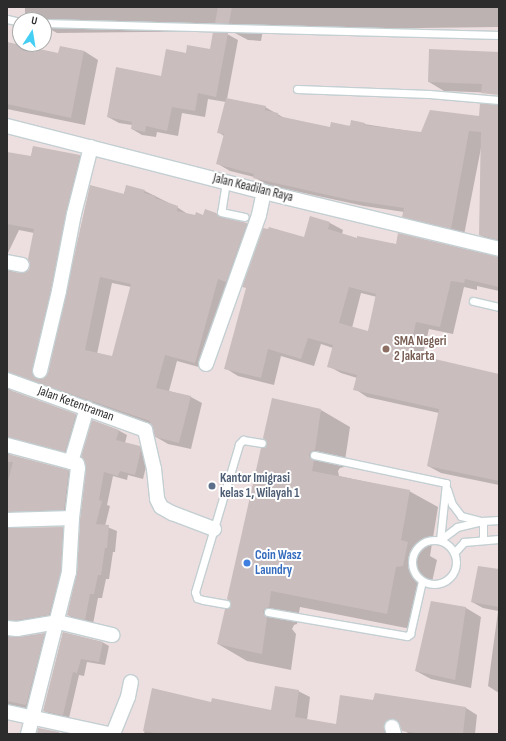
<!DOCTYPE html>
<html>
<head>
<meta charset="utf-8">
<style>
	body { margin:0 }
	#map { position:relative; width:506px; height:741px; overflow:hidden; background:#eddfdf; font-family:"Sofia Sans Condensed",sans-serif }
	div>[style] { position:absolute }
	.shadow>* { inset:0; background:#0003 }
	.building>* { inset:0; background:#c9bebd }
	.roads { filter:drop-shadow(1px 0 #c3cfd2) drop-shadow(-1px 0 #c3cfd2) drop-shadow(0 1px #c3cfd2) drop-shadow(0 -1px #c3cfd2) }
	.lane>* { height:7px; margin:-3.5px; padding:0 3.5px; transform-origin:3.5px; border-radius:3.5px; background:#fff }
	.lane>.ring { margin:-3.5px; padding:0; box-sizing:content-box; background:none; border:7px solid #fff; border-radius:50% }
	.street>* { height:14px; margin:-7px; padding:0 7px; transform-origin:7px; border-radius:7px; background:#fff }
	.dots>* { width:11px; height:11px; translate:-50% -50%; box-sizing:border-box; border:2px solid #fff; border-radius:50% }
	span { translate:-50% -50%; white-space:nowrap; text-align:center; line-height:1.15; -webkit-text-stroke:4px #fff; paint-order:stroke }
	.street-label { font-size:13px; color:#2c2c2c }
	.education-label { font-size:13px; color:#785e54; font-weight:700 }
	.left { translate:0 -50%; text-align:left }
	.service-label { font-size:13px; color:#4e5e75; font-weight:700 }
	.shop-label { font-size:13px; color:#366cbe; font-weight:700 }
	.frame { position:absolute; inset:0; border:8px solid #2c2c2c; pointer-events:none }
	.north { position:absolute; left:12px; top:12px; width:40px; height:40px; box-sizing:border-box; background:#fff; border:1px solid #ababab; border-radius:50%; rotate:12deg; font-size:11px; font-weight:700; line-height:16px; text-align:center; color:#2c2c2c }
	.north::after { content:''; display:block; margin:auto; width:14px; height:18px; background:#45cef4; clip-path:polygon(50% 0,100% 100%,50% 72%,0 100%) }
</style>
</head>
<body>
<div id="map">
	<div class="shadow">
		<i style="clip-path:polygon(25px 7px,499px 7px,499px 27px,263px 30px,261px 41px,248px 40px,231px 31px,57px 33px,44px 26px,44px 20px,34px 20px,25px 15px)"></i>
		<i style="clip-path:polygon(227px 34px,238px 40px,227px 99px,265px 107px,288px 120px,331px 128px,364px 124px,422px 133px,499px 110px,499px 244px,480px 235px,481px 148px,464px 235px,416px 224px,403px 216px,404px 212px,364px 206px,267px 185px,254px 177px,230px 171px,218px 164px,224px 136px,218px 132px,226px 102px,208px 99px,205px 117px,182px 113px,178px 136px,157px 132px,156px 137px,142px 135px,132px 129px,132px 125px,119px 123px,108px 117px,162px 77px,187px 54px,211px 50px)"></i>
		<i style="clip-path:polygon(7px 43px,59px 55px,61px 47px,84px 51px,98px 60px,85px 125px,7px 109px)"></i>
		<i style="clip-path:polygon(499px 53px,499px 93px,444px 91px,429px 82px)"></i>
		<i style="clip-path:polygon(evenodd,33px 147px,80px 156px,91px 163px,43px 380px,49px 373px,127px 186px,145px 191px,177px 207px,189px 215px,204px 216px,216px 214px,225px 219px,247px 224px,258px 230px,206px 369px,177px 361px,169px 391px,191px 397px,202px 403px,191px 449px,168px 444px,156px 437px,152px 424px,22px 378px,17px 378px,11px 383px,10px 389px,12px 392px,76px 415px,87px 422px,77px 458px,10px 449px,10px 455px,69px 471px,80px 478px,76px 516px,10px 527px,11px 529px,63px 528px,74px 534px,61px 621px,10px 634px,11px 638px,18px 638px,45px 634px,56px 640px,38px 711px,20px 707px,19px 710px,7px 709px,7px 270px,21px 274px,29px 272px,31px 266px,34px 233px,19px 230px,7px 255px,7px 153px,31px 157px,33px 147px,112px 283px,131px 287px,113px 358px,97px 354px,112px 283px)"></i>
		<i style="clip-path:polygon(evenodd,310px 217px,330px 223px,343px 230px,342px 234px,358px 239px,499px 258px,499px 291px,477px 286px,477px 290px,464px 287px,453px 334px,429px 329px,422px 358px,499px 375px,499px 485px,441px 473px,428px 466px,439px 413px,367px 397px,355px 389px,357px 378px,341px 373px,328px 366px,333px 348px,321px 344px,314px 366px,281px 356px,274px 385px,238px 376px,225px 368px,305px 238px,310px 217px,361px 293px,377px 297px,368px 332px,352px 328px,361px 293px)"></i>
		<i style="clip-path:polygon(321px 410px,350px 427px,344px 467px,340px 468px,338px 471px,339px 476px,409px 491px,438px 507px,430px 556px,437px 560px,432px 582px,425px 583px,416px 630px,300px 607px,297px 624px,294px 625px,292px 629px,296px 634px,291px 670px,247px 661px,218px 644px,232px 606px)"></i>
		<i style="clip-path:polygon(118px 430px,127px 435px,125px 443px,140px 447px,148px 452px,149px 455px,143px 479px,128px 475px,127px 480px,113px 476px,107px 505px,110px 506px,105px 526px,117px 531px,115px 552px,113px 552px,109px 579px,106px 579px,102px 598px,98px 598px,93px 624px,76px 620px,68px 615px,78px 573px,81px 519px)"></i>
		<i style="clip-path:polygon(499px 570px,499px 693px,488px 686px,498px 611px,483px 608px,472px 602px)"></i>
		<i style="clip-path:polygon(432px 602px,466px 608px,481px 617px,471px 688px,431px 679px,416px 671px)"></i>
		<i style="clip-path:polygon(63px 633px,102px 642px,109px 646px,105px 665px,87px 662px,84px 676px,79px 675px,69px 718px,50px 714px,44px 711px)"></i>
		<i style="clip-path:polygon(153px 689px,212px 703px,272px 712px,298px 691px,310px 697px,307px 720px,336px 725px,374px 701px,466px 708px,477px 715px,475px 734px,410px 734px,403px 730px,401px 726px,398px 727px,396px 734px,144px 734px)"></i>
	</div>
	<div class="building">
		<i style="clip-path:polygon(218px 7px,232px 7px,229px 23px,215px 23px)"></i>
		<i style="clip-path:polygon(213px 32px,228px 33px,216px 97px,198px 93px,195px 111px,172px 107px,167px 131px,146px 126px,145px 132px,131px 129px,132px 122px,107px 117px,116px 67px,161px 76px,166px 49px,186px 53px,187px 45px,210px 49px)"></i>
		<i style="clip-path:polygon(7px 42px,58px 53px,60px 46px,84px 51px,71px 118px,7px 104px)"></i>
		<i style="clip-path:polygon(429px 49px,499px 52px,499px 95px,481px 93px,482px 84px,428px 82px)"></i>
		<i style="clip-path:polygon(226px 98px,266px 106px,265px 110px,278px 113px,278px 116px,330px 127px,331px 122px,350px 126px,351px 120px,365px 123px,364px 125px,421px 132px,430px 110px,479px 116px,480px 103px,499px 105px,499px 240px,479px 235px,481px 132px,469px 131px,451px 229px,402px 217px,404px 208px,350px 200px,253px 178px,254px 174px,216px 164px,224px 134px,217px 133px)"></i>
		<i style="clip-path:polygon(evenodd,33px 146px,80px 155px,66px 212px,51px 289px,32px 369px,32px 374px,38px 379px,43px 379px,48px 373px,90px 185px,124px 194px,126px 185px,145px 190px,144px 193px,156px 196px,155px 198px,178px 206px,177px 211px,195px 215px,196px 212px,203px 215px,205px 209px,216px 213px,220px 217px,247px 223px,226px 282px,218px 279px,195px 363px,165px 355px,156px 388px,191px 396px,179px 443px,155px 437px,150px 421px,7px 372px,7px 271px,21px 273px,29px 270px,30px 263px,28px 259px,34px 229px,7px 224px,7px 152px,31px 156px,33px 146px,100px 277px,131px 284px,112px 356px,85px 350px,100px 277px)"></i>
		<i style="clip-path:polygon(evenodd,310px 216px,330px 222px,328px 229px,357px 238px,357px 236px,396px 244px,398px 233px,499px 257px,499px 287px,465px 279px,464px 283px,451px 281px,440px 327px,416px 322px,409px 353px,499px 374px,499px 481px,427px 466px,439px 409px,353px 390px,357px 375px,327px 367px,333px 345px,308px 338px,301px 359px,268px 349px,261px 378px,224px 369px,246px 288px,242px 287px,263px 228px,268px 229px,269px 227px,304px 237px,310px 216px,349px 287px,376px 294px,368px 331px,339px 323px,349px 287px)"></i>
		<i style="clip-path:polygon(7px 389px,76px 414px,65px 452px,7px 437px)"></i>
		<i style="clip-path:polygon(272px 398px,321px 409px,315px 450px,311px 451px,309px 454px,310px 458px,314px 460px,312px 471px,410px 490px,401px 540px,408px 542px,403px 566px,396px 567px,387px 614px,271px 591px,269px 607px,264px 609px,263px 612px,267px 617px,262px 654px,217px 644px,225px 609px,231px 605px,231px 602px,227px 599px,261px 448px,267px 444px,263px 438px)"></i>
		<i style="clip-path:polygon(92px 420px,119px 430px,116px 440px,140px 446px,141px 450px,135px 475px,120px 471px,118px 476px,104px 472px,99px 500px,102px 501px,96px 524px,109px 525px,107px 548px,105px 548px,101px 575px,98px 575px,94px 594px,90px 594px,85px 620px,67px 615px,77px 572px,80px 519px,86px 469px,85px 462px,81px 457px)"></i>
		<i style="clip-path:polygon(7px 454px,69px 470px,64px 510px,7px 512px,7px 485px,13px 462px,7px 462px)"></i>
		<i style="clip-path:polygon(63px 527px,61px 571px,49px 615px,17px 620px,7px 620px,7px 528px)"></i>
		<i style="clip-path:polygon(478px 566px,499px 569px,499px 607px,471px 602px)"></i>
		<i style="clip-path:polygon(431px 601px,466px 607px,455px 680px,415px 671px)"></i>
		<i style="clip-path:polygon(63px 632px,103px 642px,99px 662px,81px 659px,77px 673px,73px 672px,63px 715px,43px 711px)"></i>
		<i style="clip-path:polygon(45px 633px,26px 705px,7px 701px,7px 637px,18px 637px)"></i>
		<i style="clip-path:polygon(275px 686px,299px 690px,295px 717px,336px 724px,340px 695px,373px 700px,375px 693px,466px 707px,463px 734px,425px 734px,402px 731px,398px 721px,394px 719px,386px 721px,384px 725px,385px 734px,160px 734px,143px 731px,152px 688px,211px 702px,212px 698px,271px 710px)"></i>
		<i style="clip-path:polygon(38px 728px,59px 732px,59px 734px,37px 734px)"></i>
	</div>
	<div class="roads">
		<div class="lane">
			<i style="left:7px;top:19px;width:13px;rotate:13deg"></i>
			<i style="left:44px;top:23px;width:455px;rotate:1.5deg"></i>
			<i style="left:297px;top:89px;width:132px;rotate:2.2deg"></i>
			<i style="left:429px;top:94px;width:70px;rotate:4.9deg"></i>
			<i style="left:226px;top:182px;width:30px;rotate:99deg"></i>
			<i style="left:221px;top:212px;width:24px;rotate:12deg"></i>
			<i style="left:473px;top:301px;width:27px;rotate:13deg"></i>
			<i style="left:314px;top:455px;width:135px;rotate:12deg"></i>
			<i style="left:446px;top:483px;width:57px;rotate:96deg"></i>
			<i style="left:447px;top:489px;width:16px;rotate:72deg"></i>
			<i style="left:452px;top:504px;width:15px;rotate:53deg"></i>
			<i style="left:461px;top:516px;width:21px;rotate:14deg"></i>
			<i style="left:483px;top:521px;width:18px;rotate:90deg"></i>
			<i class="ring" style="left:412px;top:540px;width:37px;height:37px"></i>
			<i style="left:440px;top:540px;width:21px;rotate:-37deg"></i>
			<i style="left:457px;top:527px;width:27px;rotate:-13deg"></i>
			<i style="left:483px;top:521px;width:16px;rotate:-4deg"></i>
			<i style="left:454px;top:553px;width:15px;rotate:-48deg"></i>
			<i style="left:464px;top:542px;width:35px;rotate:-5deg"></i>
			<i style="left:226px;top:604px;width:23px;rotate:-170deg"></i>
			<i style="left:203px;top:600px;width:6px;rotate:-162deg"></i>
			<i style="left:197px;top:598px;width:6px;rotate:-108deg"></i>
			<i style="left:195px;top:592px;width:154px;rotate:-73.4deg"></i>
			<i style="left:239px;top:444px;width:6px;rotate:-45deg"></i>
			<i style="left:243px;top:440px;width:19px;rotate:9deg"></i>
			<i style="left:268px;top:612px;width:141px;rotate:9.8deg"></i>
			<i style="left:407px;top:636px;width:4px;rotate:-34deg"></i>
			<i style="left:410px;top:634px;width:54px;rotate:-77.2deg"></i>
		</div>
		<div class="street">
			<i style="left:7px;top:126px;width:265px;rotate:14.4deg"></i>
			<i style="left:264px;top:192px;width:242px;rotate:13.6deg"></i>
			<i style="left:7px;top:262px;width:15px;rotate:11deg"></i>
			<i style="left:206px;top:364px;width:158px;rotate:-70.4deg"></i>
			<i style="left:259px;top:215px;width:24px;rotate:-78deg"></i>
			<i style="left:40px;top:371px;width:82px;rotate:-76.6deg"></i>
			<i style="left:59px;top:291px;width:78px;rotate:-79deg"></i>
			<i style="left:74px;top:214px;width:69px;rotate:-75.8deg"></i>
			<i style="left:7px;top:380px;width:147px;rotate:19.9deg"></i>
			<i style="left:145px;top:430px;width:40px;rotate:77deg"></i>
			<i style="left:154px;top:469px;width:30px;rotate:84deg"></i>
			<i style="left:157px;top:499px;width:9px;rotate:63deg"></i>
			<i style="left:161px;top:507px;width:13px;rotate:29deg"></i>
			<i style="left:172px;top:513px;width:45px;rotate:20.9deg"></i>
			<i style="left:7px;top:445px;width:66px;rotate:14.9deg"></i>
			<i style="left:7px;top:520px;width:65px;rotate:-1.8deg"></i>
			<i style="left:7px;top:628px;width:10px;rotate:6deg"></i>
			<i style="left:17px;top:629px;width:42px;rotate:-9.7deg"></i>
			<i style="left:58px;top:622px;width:56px;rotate:13.5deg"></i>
			<i style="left:7px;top:712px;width:103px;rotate:12.3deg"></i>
			<i style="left:392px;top:727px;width:7px;rotate:74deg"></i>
			<i style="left:28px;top:734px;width:167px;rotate:-75.8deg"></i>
			<i style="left:69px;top:572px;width:54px;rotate:-86.8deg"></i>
			<i style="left:72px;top:518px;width:50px;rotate:-83.2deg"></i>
			<i style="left:78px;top:468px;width:4px;rotate:-104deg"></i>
			<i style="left:77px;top:464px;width:6px;rotate:-162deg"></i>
			<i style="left:71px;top:462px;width:56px;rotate:-73.5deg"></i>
			<i style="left:113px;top:734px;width:40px;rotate:-68deg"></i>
			<i style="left:128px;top:697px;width:15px;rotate:-79deg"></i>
		</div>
	</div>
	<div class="dots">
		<i style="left:386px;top:349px;background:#8d6e63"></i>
		<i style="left:212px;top:486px;background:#5c6f8a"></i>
		<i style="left:247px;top:563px;background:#3f7fe0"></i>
	</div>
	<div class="street-label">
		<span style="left:253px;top:188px;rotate:14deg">Jalan Keadilan Raya</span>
		<span style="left:76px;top:404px;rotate:20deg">Jalan Ketentraman</span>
	</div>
	<div class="education-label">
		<span class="left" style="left:394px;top:349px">SMA Negeri<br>2 Jakarta</span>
	</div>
	<div class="service-label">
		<span class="left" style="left:220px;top:486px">Kantor Imigrasi<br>kelas 1, Wilayah 1</span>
	</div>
	<div class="shop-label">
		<span class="left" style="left:255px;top:563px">Coin Wasz<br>Laundry</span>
	</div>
	<div class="frame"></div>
	<div class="north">U</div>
</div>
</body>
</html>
